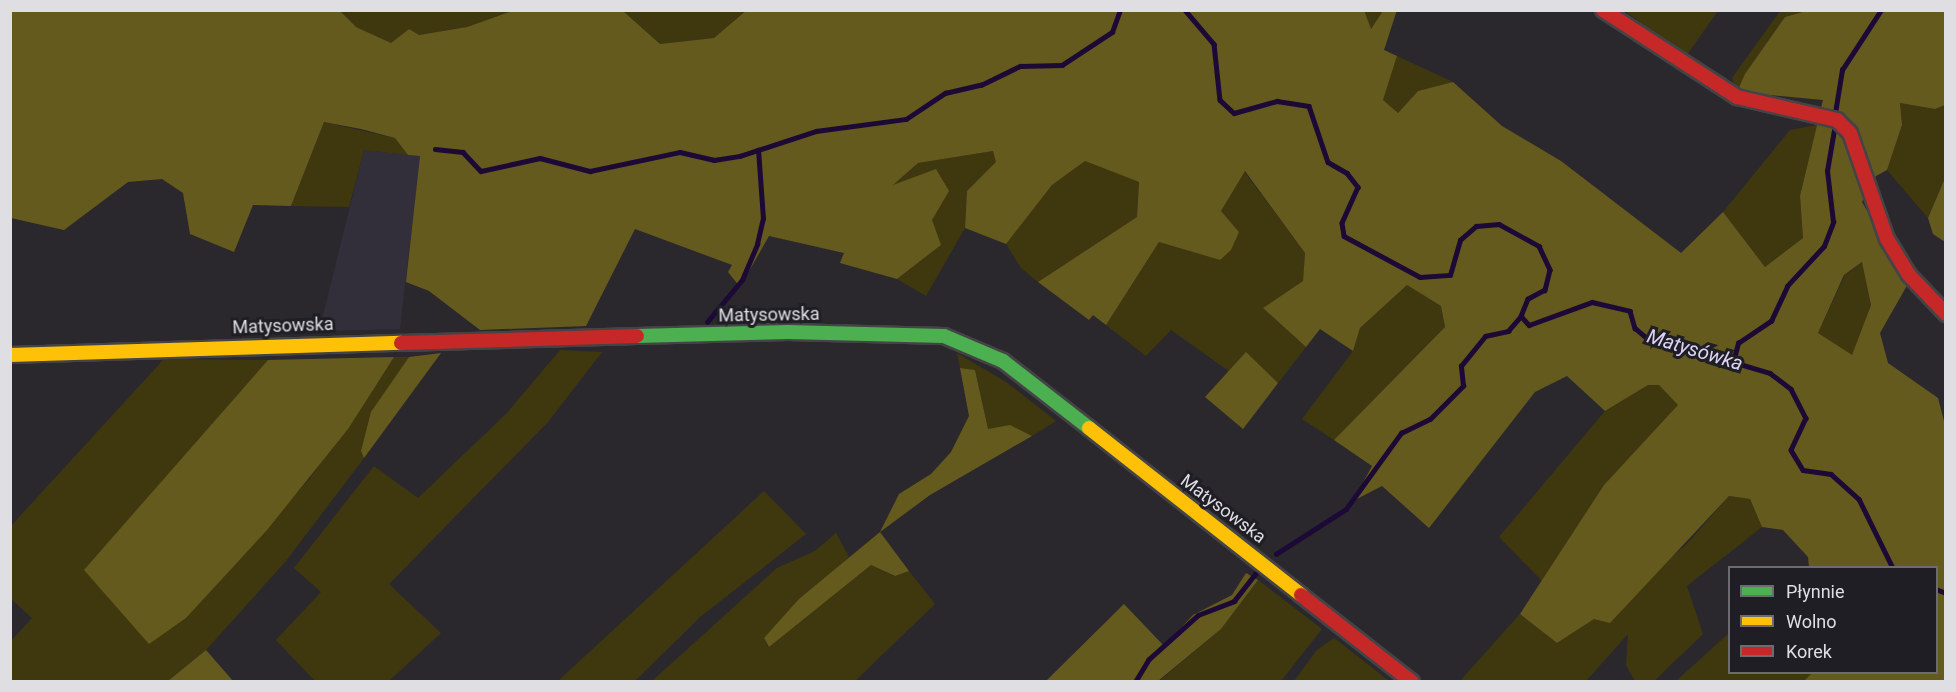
<!DOCTYPE html>
<html>
<head>
<meta charset="utf-8">
<style>
	body { margin:0 }
	#map { position:relative; width:1956px; height:692px; overflow:hidden; background:#2a282d; font-family:Roboto,sans-serif }
	div>[style] { position:absolute }
	.built>* { inset:0; background:#322f3a }
	.green>* { inset:0; background:#3f380e }
	.forest>* { inset:0; background:#655a1e }
	.stream>* { height:4.5px; margin:-2.25px; padding:0 2.25px; transform-origin:2.25px; border-radius:2.25px; background:#1c0936 }
	.roads { filter:drop-shadow(2px 0 #444346) drop-shadow(-2px 0 #444346) drop-shadow(0 2px #444346) drop-shadow(0 -2px #444346) }
	.fast>* { height:14px; margin:-7px; padding:0 7px; transform-origin:7px; border-radius:7px; background:#4caf50 }
	.slow>* { height:14px; margin:-7px; padding:0 7px; transform-origin:7px; border-radius:7px; background:#ffc107 }
	.jam>* { height:14px; margin:-7px; padding:0 7px; transform-origin:7px; border-radius:7px; background:#c62828 }
	span { translate:-50% -50%; white-space:nowrap; text-align:center; line-height:1.15; -webkit-text-stroke:6px #1f1e24; paint-order:stroke }
	.street-label { font-size:18px; color:#dfdee2 }
	.water-label { font-size:20px; color:#ddd4f7; font-style:italic }
	.frame { position:absolute; inset:0; border:12px solid #dfdee2; pointer-events:none }
	.legend { position:absolute; left:1728px; top:566px; width:210px; height:108px; box-sizing:border-box; background:#1f1e24; border:2px solid #6c6b70; margin:0; padding:8px 10px; list-style:none; font-size:18px; color:#dfdee2 }
	.legend li { display:flex; align-items:center; gap:12px; height:30px }
	.legend b { width:30px; border:2px solid #6c6b70 }
</style>
</head>
<body>
<div id="map">
	<div class="built">
		<i style="clip-path:polygon(364px 150px,420px 156px,400px 329px,319px 331px)"></i>
	</div>
	<div class="green">
		<i style="clip-path:polygon(340px 11px,512px 11px,467px 27px,419px 35px,409px 29px,391px 43px,356px 27px)"></i>
		<i style="clip-path:polygon(623px 11px,747px 11px,714px 38px,660px 44px)"></i>
		<i style="clip-path:polygon(1364px 11px,1384px 11px,1371px 29px)"></i>
		<i style="clip-path:polygon(1625px 11px,1718px 11px,1686px 56px)"></i>
		<i style="clip-path:polygon(1780px 11px,1806px 11px,1785px 17px,1737px 92px,1732px 78px)"></i>
		<i style="clip-path:polygon(1397px 56px,1453px 82px,1418px 91px,1398px 113px,1383px 100px)"></i>
		<i style="clip-path:polygon(1900px 103px,1935px 109px,1945px 105px,1945px 178px,1928px 218px,1887px 170px,1902px 125px)"></i>
		<i style="clip-path:polygon(324px 122px,395px 138px,408px 155px,364px 150px,349px 207px,291px 206px)"></i>
		<i style="clip-path:polygon(1817px 125px,1800px 196px,1803px 238px,1765px 267px,1723px 212px,1790px 130px)"></i>
		<i style="clip-path:polygon(993px 151px,997px 162px,967px 191px,965px 228px,926px 296px,897px 279px,941px 245px,892px 186px,918px 163px)"></i>
		<i style="clip-path:polygon(1085px 161px,1139px 182px,1137px 217px,1038px 282px,1021px 268px,1006px 244px,1052px 185px)"></i>
		<i style="clip-path:polygon(1244px 171px,1305px 253px,1303px 281px,1263px 308px,1306px 347px,1278px 383px,1246px 353px,1230px 372px,1171px 330px,1146px 356px,1106px 325px,1159px 242px,1220px 260px,1239px 232px,1221px 211px)"></i>
		<i style="clip-path:polygon(1863px 262px,1871px 305px,1852px 356px,1818px 333px,1845px 275px)"></i>
		<i style="clip-path:polygon(1407px 285px,1441px 306px,1445px 327px,1334px 440px,1302px 419px,1353px 351px,1360px 328px)"></i>
		<i style="clip-path:polygon(560px 350px,602px 352px,548px 422px,389px 584px,441px 633px,389px 681px,315px 681px,276px 640px,321px 592px,294px 568px,374px 466px,418px 498px,507px 413px)"></i>
		<i style="clip-path:polygon(957px 353px,1006px 382px,1056px 421px,1032px 436px,1010px 426px,988px 429px,975px 370px,960px 368px)"></i>
		<i style="clip-path:polygon(394px 357px,409px 357px,372px 412px,361px 451px,364px 458px,286px 561px,206px 650px,168px 681px,11px 681px,11px 641px,32px 618px,11px 599px,10px 527px,164px 359px,268px 360px,85px 570px,110px 596px,186px 618px,310px 478px)"></i>
		<i style="clip-path:polygon(1648px 385px,1659px 385px,1679px 405px,1604px 485px,1542px 581px,1499px 537px,1605px 411px)"></i>
		<i style="clip-path:polygon(764px 491px,806px 534px,700px 617px,635px 681px,558px 681px)"></i>
		<i style="clip-path:polygon(1729px 496px,1750px 499px,1762px 527px,1687px 586px,1703px 634px,1654px 681px,1635px 681px,1626px 665px,1628px 634px,1586px 681px,1459px 682px,1520px 614px,1557px 643px,1594px 619px,1686px 545px)"></i>
		<i style="clip-path:polygon(836px 533px,849px 557px,764px 638px,768px 647px,871px 565px,894px 576px,909px 571px,935px 604px,855px 681px,651px 682px,777px 568px,815px 551px)"></i>
		<i style="clip-path:polygon(1258px 580px,1322px 629px,1281px 681px,1158px 682px,1221px 629px)"></i>
		<i style="clip-path:polygon(1729px 633px,1730px 672px,1812px 673px,1804px 681px,1675px 682px)"></i>
		<i style="clip-path:polygon(1334px 638px,1379px 673px,1389px 681px,1294px 681px,1317px 650px)"></i>
	</div>
	<div class="forest">
		<i style="clip-path:polygon(evenodd,747px 10px,1364px 10px,1371px 29px,1383px 11px,1397px 10px,1384px 50px,1397px 56px,1383px 100px,1398px 113px,1418px 91px,1453px 82px,1502px 126px,1561px 161px,1681px 253px,1723px 212px,1765px 267px,1803px 238px,1800px 196px,1823px 100px,1737px 92px,1745px 74px,1785px 17px,1806px 11px,1945px 11px,1945px 105px,1935px 109px,1900px 103px,1902px 125px,1887px 170px,1876px 176px,1862px 202px,1909px 282px,1880px 333px,1888px 363px,1938px 398px,1945px 425px,1945px 681px,1804px 681px,1812px 673px,1936px 672px,1936px 568px,1809px 567px,1808px 557px,1783px 530px,1762px 527px,1750px 499px,1729px 496px,1610px 623px,1594px 619px,1557px 643px,1520px 614px,1604px 485px,1678px 405px,1659px 385px,1648px 385px,1605px 411px,1567px 376px,1535px 392px,1429px 528px,1382px 486px,1353px 501px,1372px 466px,1334px 440px,1445px 327px,1441px 306px,1407px 285px,1360px 328px,1353px 351px,1320px 329px,1306px 347px,1263px 308px,1303px 281px,1305px 253px,1245px 171px,1221px 211px,1239px 232px,1231px 250px,1220px 260px,1159px 242px,1106px 325px,1093px 315px,1089px 320px,1038px 282px,1137px 217px,1139px 182px,1085px 161px,1052px 185px,1006px 244px,965px 228px,967px 191px,996px 162px,993px 151px,918px 163px,893px 185px,936px 169px,949px 191px,932px 220px,941px 245px,897px 279px,840px 263px,844px 253px,769px 236px,740px 287px,728px 272px,732px 265px,635px 229px,586px 326px,480px 330px,429px 291px,406px 282px,420px 156px,408px 155px,395px 138px,361px 129px,324px 122px,291px 206px,253px 205px,234px 252px,190px 234px,183px 193px,162px 179px,128px 182px,64px 230px,11px 218px,11px 11px,340px 11px,356px 27px,391px 43px,409px 29px,419px 35px,467px 27px,512px 11px,623px 11px,660px 44px,714px 38px,747px 10px,1862px 262px,1871px 305px,1852px 355px,1818px 333px,1844px 275px,1862px 262px)"></i>
		<i style="clip-path:polygon(1945px 178px,1945px 242px,1933px 234px,1928px 218px)"></i>
		<i style="clip-path:polygon(1246px 352px,1278px 383px,1243px 429px,1205px 397px)"></i>
		<i style="clip-path:polygon(441px 353px,364px 458px,361px 451px,371px 412px,409px 357px)"></i>
		<i style="clip-path:polygon(394px 357px,348px 429px,267px 530px,186px 618px,149px 644px,84px 570px,268px 360px)"></i>
		<i style="clip-path:polygon(960px 368px,975px 370px,988px 429px,1010px 425px,1032px 436px,930px 495px,880px 532px,909px 571px,895px 576px,871px 565px,769px 647px,764px 638px,799px 599px,880px 532px,899px 494px,931px 474px,951px 452px,969px 416px)"></i>
		<i style="clip-path:polygon(1246px 573px,1258px 580px,1221px 629px,1158px 681px,1046px 681px,1124px 604px,1164px 646px,1193px 615px,1232px 595px)"></i>
		<i style="clip-path:polygon(206px 650px,233px 681px,168px 681px)"></i>
	</div>
	<div class="stream">
		<i style="left:1185px;top:10px;width:45px;rotate:49.5deg"></i>
		<i style="left:1214px;top:44px;width:56px;rotate:83.9deg"></i>
		<i style="left:1220px;top:100px;width:19px;rotate:43deg"></i>
		<i style="left:1234px;top:113px;width:45px;rotate:-15.6deg"></i>
		<i style="left:1277px;top:101px;width:32px;rotate:9deg"></i>
		<i style="left:1309px;top:106px;width:59px;rotate:71.3deg"></i>
		<i style="left:1328px;top:162px;width:22px;rotate:30deg"></i>
		<i style="left:1347px;top:173px;width:18px;rotate:52deg"></i>
		<i style="left:1358px;top:187px;width:39px;rotate:114deg"></i>
		<i style="left:1342px;top:223px;width:13px;rotate:81deg"></i>
		<i style="left:1344px;top:236px;width:86px;rotate:28.3deg"></i>
		<i style="left:1420px;top:277px;width:30px;rotate:-4deg"></i>
		<i style="left:1450px;top:275px;width:36px;rotate:-74deg"></i>
		<i style="left:1460px;top:240px;width:21px;rotate:-41deg"></i>
		<i style="left:1476px;top:226px;width:23px;rotate:-5deg"></i>
		<i style="left:1499px;top:224px;width:46px;rotate:28.8deg"></i>
		<i style="left:1539px;top:246px;width:26px;rotate:65deg"></i>
		<i style="left:1550px;top:270px;width:21px;rotate:104deg"></i>
		<i style="left:1545px;top:290px;width:19px;rotate:152deg"></i>
		<i style="left:1528px;top:299px;width:18px;rotate:112deg"></i>
		<i style="left:1521px;top:316px;width:12px;rotate:48deg"></i>
		<i style="left:1529px;top:325px;width:67px;rotate:-20.1deg"></i>
		<i style="left:1592px;top:302px;width:39px;rotate:13deg"></i>
		<i style="left:1630px;top:311px;width:18px;rotate:74deg"></i>
		<i style="left:1635px;top:328px;width:16px;rotate:40deg"></i>
		<i style="left:1647px;top:338px;width:41px;rotate:7deg"></i>
		<i style="left:1688px;top:343px;width:18px;rotate:34deg"></i>
		<i style="left:1703px;top:353px;width:70px;rotate:16.6deg"></i>
		<i style="left:1770px;top:373px;width:26px;rotate:37deg"></i>
		<i style="left:1791px;top:389px;width:33px;rotate:63deg"></i>
		<i style="left:1806px;top:418px;width:35px;rotate:115deg"></i>
		<i style="left:1791px;top:450px;width:23px;rotate:59deg"></i>
		<i style="left:1803px;top:470px;width:28px;rotate:8deg"></i>
		<i style="left:1831px;top:474px;width:38px;rotate:42deg"></i>
		<i style="left:1859px;top:499px;width:77px;rotate:63.8deg"></i>
		<i style="left:1835px;top:113px;width:44px;rotate:-80.8deg"></i>
		<i style="left:1842px;top:70px;width:72px;rotate:-57deg"></i>
		<i style="left:435px;top:149px;width:28px;rotate:6deg"></i>
		<i style="left:463px;top:152px;width:26px;rotate:47deg"></i>
		<i style="left:481px;top:171px;width:60px;rotate:-12.4deg"></i>
		<i style="left:540px;top:158px;width:52px;rotate:14.6deg"></i>
		<i style="left:590px;top:171px;width:92px;rotate:-11.9deg"></i>
		<i style="left:680px;top:152px;width:35px;rotate:13deg"></i>
		<i style="left:714px;top:160px;width:26px;rotate:-9deg"></i>
		<i style="left:740px;top:156px;width:80px;rotate:-18.2deg"></i>
		<i style="left:816px;top:131px;width:91px;rotate:-7.6deg"></i>
		<i style="left:906px;top:119px;width:47px;rotate:-33.7deg"></i>
		<i style="left:945px;top:93px;width:37px;rotate:-13deg"></i>
		<i style="left:981px;top:85px;width:43px;rotate:-26deg"></i>
		<i style="left:1020px;top:66px;width:42px;rotate:-1.4deg"></i>
		<i style="left:1062px;top:65px;width:60px;rotate:-33.4deg"></i>
		<i style="left:1112px;top:32px;width:23px;rotate:-70deg"></i>
		<i style="left:707px;top:322px;width:55px;rotate:-50.2deg"></i>
		<i style="left:742px;top:280px;width:39px;rotate:-67deg"></i>
		<i style="left:757px;top:244px;width:26px;rotate:-77deg"></i>
		<i style="left:763px;top:219px;width:69px;rotate:-94.1deg"></i>
		<i style="left:1733px;top:362px;width:20px;rotate:-75deg"></i>
		<i style="left:1738px;top:343px;width:40px;rotate:-34deg"></i>
		<i style="left:1771px;top:321px;width:38px;rotate:-65deg"></i>
		<i style="left:1787px;top:286px;width:54px;rotate:-47.2deg"></i>
		<i style="left:1824px;top:246px;width:26px;rotate:-69deg"></i>
		<i style="left:1833px;top:222px;width:51px;rotate:-96.7deg"></i>
		<i style="left:1827px;top:171px;width:42px;rotate:-80.3deg"></i>
		<i style="left:1276px;top:554px;width:83px;rotate:-32.7deg"></i>
		<i style="left:1346px;top:509px;width:94px;rotate:-54.1deg"></i>
		<i style="left:1401px;top:433px;width:32px;rotate:-26deg"></i>
		<i style="left:1430px;top:419px;width:47px;rotate:-45deg"></i>
		<i style="left:1463px;top:386px;width:20px;rotate:-96deg"></i>
		<i style="left:1461px;top:366px;width:38px;rotate:-51deg"></i>
		<i style="left:1485px;top:336px;width:24px;rotate:-12deg"></i>
		<i style="left:1508px;top:331px;width:20px;rotate:-49deg"></i>
		<i style="left:1936px;top:589px;width:11px;rotate:22deg"></i>
		<i style="left:1135px;top:682px;width:26px;rotate:-59deg"></i>
		<i style="left:1148px;top:660px;width:67px;rotate:-42deg"></i>
		<i style="left:1198px;top:615px;width:39px;rotate:-21deg"></i>
		<i style="left:1234px;top:601px;width:36px;rotate:-52deg"></i>
	</div>
	<div class="roads">
		<div class="fast">
			<i style="left:637px;top:336px;width:151px;rotate:-1.5deg"></i>
			<i style="left:788px;top:332px;width:156px;rotate:1.5deg"></i>
			<i style="left:944px;top:336px;width:64px;rotate:23deg"></i>
			<i style="left:1003px;top:361px;width:109px;rotate:37.9deg"></i>
		</div>
		<div class="slow">
			<i style="left:10px;top:355px;width:391px;rotate:-1.8deg"></i>
			<i style="left:1089px;top:428px;width:270px;rotate:38.2deg"></i>
		</div>
		<div class="jam">
			<i style="left:1603px;top:10px;width:160px;rotate:33deg"></i>
			<i style="left:1737px;top:97px;width:103px;rotate:13deg"></i>
			<i style="left:1837px;top:120px;width:18px;rotate:45deg"></i>
			<i style="left:1850px;top:133px;width:112px;rotate:70.8deg"></i>
			<i style="left:1887px;top:239px;width:42px;rotate:58.6deg"></i>
			<i style="left:1909px;top:275px;width:54px;rotate:46.5deg"></i>
			<i style="left:401px;top:343px;width:236px;rotate:-1.7deg"></i>
			<i style="left:1301px;top:595px;width:141px;rotate:38.1deg"></i>
		</div>
	</div>
	<div class="street-label">
		<span style="left:769px;top:315px;rotate:-1deg">Matysowska</span>
		<span style="left:283px;top:326px;rotate:-2deg">Matysowska</span>
		<span style="left:1223px;top:509px;rotate:37deg">Matysowska</span>
	</div>
	<div class="water-label">
		<span style="left:1695px;top:350px;rotate:17deg">Matysówka</span>
	</div>
	<div class="frame"></div>
	<ul class="legend">
	<li><b style="height:8px;background:#4caf50"></b>Płynnie</li>
	<li><b style="height:8px;background:#ffc107"></b>Wolno</li>
	<li><b style="height:8px;background:#c62828"></b>Korek</li>
	</ul>
</div>
</body>
</html>
